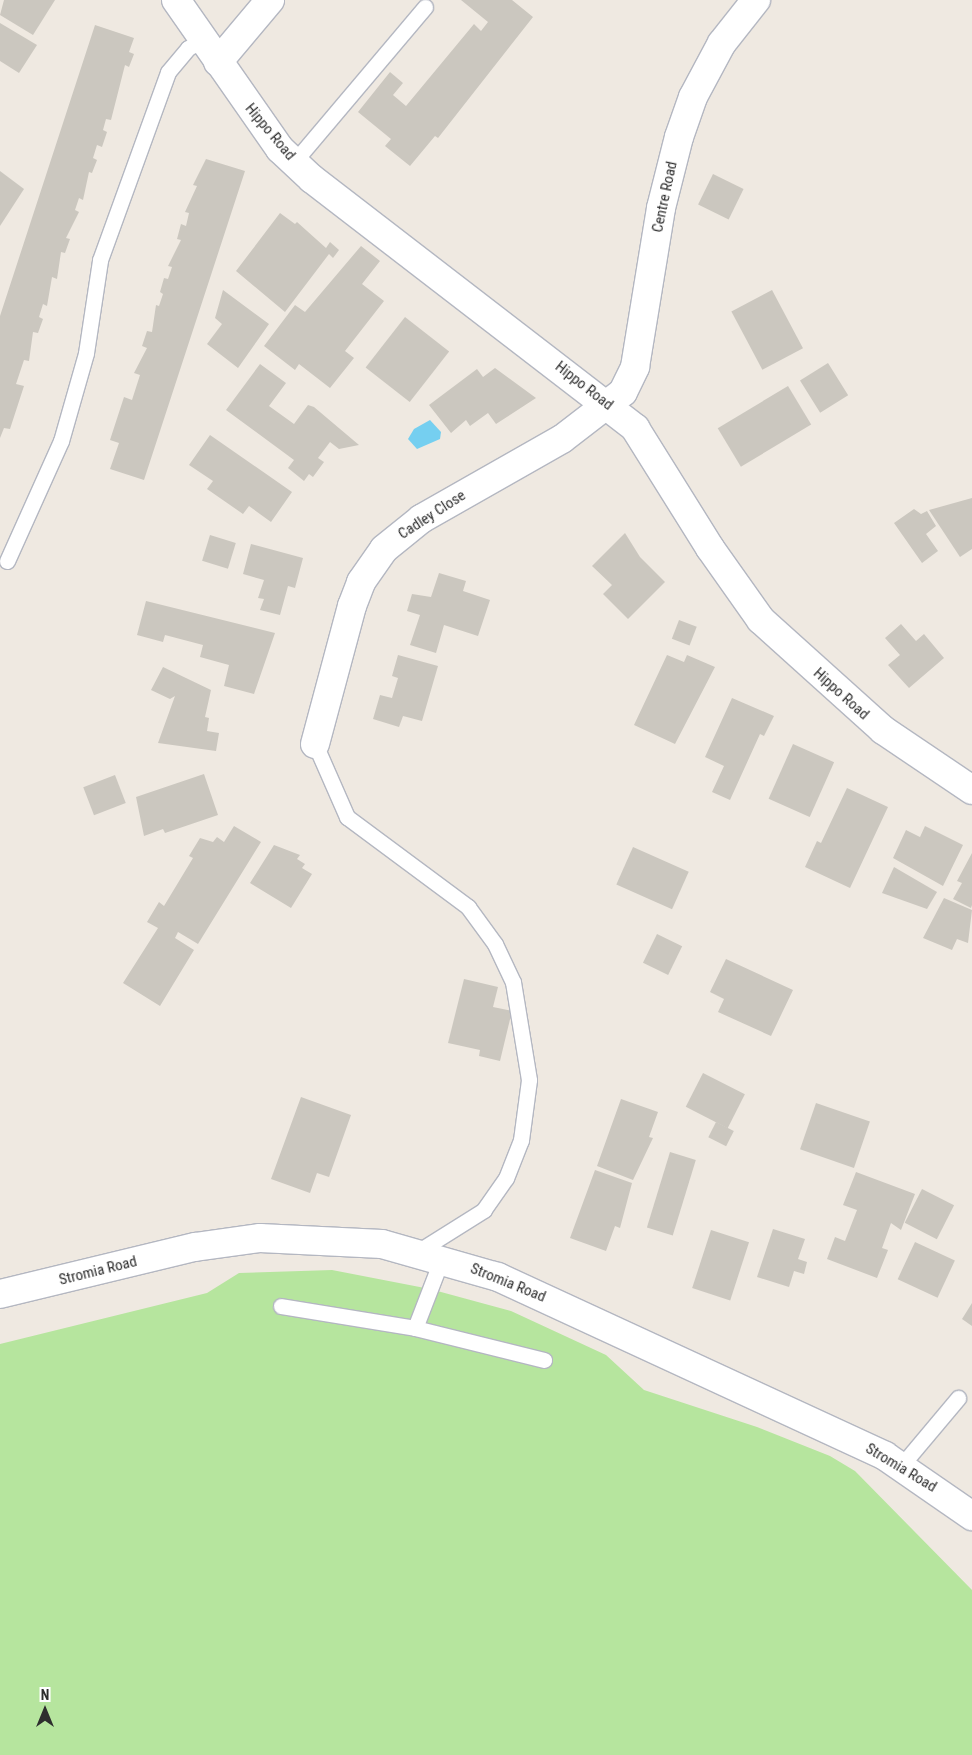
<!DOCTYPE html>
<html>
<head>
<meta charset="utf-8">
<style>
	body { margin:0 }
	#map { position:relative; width:972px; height:1755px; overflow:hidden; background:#efe9e1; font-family:"Roboto Condensed",sans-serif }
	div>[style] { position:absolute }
	.green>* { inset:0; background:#b6e59e }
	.water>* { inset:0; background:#75cff0 }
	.building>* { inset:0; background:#cbc7bf; transform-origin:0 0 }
	.roads { filter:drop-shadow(1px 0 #b4b7c1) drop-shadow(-1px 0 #b4b7c1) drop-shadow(0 1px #b4b7c1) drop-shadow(0 -1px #b4b7c1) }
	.service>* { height:15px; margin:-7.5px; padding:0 7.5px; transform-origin:7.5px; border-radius:7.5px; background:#fff }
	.minor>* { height:28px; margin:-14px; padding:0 14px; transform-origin:14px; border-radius:14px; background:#fff }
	span { translate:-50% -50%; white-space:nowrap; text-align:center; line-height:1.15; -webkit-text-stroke:4px #fff; paint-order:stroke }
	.street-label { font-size:15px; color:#2e2e2e }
	.north { position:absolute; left:20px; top:1685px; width:50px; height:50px; -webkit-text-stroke:4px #fff; paint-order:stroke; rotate:0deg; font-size:14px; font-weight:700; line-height:20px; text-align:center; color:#2e2e2e }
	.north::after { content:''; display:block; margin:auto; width:18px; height:22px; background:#2e2e2e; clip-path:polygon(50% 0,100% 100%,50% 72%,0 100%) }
</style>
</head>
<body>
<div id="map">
	<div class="green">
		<i style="clip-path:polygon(332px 1270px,430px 1289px,511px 1311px,606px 1355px,644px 1390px,757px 1427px,830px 1456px,855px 1471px,972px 1590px,972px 1755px,0 1755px,0 1344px,207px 1293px,239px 1273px)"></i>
	</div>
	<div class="water">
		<i style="clip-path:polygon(430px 420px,441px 432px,440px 439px,417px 449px,408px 439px,414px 429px)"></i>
	</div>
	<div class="building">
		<i style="clip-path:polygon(4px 0,55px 0,33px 35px,0 15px)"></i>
		<i style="clip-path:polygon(461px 0,512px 0,533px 17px,438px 138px,435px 136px,410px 166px,385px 146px,391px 139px,358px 112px,390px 72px,403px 83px,393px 95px,406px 106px,474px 24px,481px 31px,488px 22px)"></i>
		<i style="clip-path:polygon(0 23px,37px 45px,19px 73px,0 61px)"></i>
		<i style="clip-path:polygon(95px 25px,134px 38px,129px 52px,134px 54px,129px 67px,125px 65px,111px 120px,106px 119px,103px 130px,107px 132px,102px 147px,97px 145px,93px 158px,97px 160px,92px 173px,89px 172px,83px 200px,79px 198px,75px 210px,79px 212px,66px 238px,70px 239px,65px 253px,61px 252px,57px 279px,52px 277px,47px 306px,43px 304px,39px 317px,43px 319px,38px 333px,33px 332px,29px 361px,24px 360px,16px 384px,24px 386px,10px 429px,4px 428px,0 438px,0 316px)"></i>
		<i style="clip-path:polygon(206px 159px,245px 171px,144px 480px,110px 469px,119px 443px,110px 440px,124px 397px,132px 400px,140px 375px,134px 373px,147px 348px,142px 346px,147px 331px,152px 332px,156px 305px,159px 306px,163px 294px,160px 292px,164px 278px,168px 279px,172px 267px,168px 266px,181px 240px,177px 239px,181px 224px,186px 226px,189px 213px,185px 212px,197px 186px,193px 185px)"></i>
		<i style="clip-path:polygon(0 171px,24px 189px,0 226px)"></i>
		<i style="left:713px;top:174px;width:34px;height:34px;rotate:26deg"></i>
		<i style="clip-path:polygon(280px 213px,295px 224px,297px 222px,326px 248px,330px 242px,339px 250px,333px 258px,329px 254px,285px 312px,236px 271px)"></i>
		<i style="clip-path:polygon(361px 246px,380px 261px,362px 284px,384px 301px,345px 351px,354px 358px,330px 388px,299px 364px,295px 370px,264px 346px,295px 305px,305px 312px)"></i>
		<i style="clip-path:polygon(223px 290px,269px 324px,238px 368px,207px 344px,222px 324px,215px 318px)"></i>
		<i style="left:772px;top:290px;width:66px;height:46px;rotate:62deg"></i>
		<i style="left:405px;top:317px;width:56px;height:64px;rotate:38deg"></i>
		<i style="left:828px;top:363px;width:38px;height:33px;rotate:58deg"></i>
		<i style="clip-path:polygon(260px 364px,286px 383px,269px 406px,294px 424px,308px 405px,314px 407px,359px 445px,339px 449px,330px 442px,318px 458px,324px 462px,313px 477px,309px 474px,304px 481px,288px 468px,294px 460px,226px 410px)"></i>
		<i style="clip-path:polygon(495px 368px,536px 398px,496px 424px,488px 413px,470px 426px,466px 420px,451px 433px,429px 405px,477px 369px,483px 377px)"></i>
		<i style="left:788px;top:386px;width:45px;height:82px;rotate:59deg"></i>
		<i style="clip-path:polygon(210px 435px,292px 492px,271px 522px,249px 506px,243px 514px,207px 489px,213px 481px,189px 465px)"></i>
		<i style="clip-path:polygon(972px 498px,972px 549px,960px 557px,929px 510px)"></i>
		<i style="clip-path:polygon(914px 509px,921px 514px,927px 511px,936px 526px,926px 534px,938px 551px,922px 563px,894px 523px)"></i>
		<i style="clip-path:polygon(625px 533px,640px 557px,665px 582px,628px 619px,603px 594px,612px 585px,592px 566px)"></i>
		<i style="left:210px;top:535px;width:27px;height:27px;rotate:17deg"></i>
		<i style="clip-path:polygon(251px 544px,303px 558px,295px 588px,288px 586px,280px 615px,260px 610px,264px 599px,258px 598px,264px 580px,243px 574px)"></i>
		<i style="clip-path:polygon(439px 573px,466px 581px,463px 591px,490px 600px,478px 636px,444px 625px,436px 653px,410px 645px,420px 615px,407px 611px,412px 594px,431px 597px)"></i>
		<i style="clip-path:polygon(146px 601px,275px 633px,254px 694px,224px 686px,229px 665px,200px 657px,203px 645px,165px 635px,163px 642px,137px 635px)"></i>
		<i style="left:679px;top:620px;width:19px;height:20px;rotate:21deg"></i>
		<i style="clip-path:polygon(901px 624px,916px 641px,924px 634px,944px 658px,909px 688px,888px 665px,900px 655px,885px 638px)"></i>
		<i style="clip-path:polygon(398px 655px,438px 666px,422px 721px,403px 716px,399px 727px,373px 719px,380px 695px,392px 698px,398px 678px,392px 676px)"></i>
		<i style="clip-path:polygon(667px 655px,684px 662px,687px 655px,715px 667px,675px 744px,634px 725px)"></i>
		<i style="clip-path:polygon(163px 667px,211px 690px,205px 717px,209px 718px,207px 731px,219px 733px,216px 751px,158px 743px,175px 696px,170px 699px,151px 690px)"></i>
		<i style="clip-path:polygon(732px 698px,774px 716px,764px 736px,760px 734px,730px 800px,712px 792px,724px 766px,705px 757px)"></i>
		<i style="left:793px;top:744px;width:45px;height:60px;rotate:24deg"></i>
		<i style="clip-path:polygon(204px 774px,218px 815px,165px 833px,163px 829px,144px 836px,136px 797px)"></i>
		<i style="left:115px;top:775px;width:30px;height:34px;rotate:69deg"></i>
		<i style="clip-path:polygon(847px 788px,888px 807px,850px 888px,805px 867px,817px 841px,821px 843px)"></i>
		<i style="clip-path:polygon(234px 826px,261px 842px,198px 944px,178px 932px,175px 938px,194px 950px,160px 1006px,123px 983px,158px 928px,147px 922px,159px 902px,164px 906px,193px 858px,189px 856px,200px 838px,213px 842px,217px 837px,224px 842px)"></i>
		<i style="clip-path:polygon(925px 826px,963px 845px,943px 886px,893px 858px,906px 830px,920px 837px)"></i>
		<i style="clip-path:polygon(274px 845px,300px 855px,297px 859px,305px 864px,302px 868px,312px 874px,291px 908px,250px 883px)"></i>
		<i style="left:633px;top:847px;width:61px;height:41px;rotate:24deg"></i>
		<i style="clip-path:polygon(972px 853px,972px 905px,971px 908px,953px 899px,962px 883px,957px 881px)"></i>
		<i style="clip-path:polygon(894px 867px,937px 892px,927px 909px,882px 893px)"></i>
		<i style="clip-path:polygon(944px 898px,972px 910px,968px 943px,957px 939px,952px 950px,923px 938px)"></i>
		<i style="left:657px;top:934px;width:28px;height:32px;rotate:26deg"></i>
		<i style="clip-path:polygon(726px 959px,793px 990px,771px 1036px,718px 1012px,724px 999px,710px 992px)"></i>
		<i style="clip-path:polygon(464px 979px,498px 987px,493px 1007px,512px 1011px,500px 1061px,479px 1056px,480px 1050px,448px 1043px)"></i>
		<i style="left:703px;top:1073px;width:47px;height:38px;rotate:27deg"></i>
		<i style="clip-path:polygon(301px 1097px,351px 1115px,329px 1177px,317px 1173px,310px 1193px,271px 1179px)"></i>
		<i style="clip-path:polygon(621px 1099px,658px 1112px,649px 1137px,653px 1138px,633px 1180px,597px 1166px)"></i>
		<i style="left:816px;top:1103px;width:57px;height:49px;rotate:19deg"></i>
		<i style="left:716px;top:1122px;width:20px;height:17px;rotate:27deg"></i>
		<i style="left:670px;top:1152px;width:27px;height:79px;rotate:17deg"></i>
		<i style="clip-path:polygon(595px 1170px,632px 1183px,620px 1228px,615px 1226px,606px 1251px,570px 1238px)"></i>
		<i style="clip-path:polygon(856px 1172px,915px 1194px,901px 1230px,891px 1223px,882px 1248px,888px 1250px,877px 1278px,827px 1259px,835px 1237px,845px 1241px,857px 1210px,843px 1205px)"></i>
		<i style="left:922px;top:1189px;width:36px;height:38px;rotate:27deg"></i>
		<i style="clip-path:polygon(773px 1229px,805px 1239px,798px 1259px,807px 1262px,804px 1274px,794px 1271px,789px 1287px,757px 1277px)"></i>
		<i style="left:711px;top:1230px;width:40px;height:61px;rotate:18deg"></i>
		<i style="left:915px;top:1242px;width:44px;height:41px;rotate:25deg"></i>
		<i style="clip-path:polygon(972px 1303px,972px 1326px,962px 1319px)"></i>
	</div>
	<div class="roads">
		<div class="service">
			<i style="left:294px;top:162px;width:203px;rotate:-49.8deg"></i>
			<i style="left:7px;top:561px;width:132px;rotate:-65.8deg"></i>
			<i style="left:61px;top:441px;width:91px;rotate:-74.1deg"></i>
			<i style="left:86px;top:353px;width:94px;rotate:-81.4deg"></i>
			<i style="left:100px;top:260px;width:200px;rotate:-70.1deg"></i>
			<i style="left:168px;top:72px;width:31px;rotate:-50deg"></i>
			<i style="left:188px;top:48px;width:17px;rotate:-28deg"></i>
			<i style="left:315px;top:744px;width:80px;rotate:66.3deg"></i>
			<i style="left:347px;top:817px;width:151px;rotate:36.6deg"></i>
			<i style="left:468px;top:907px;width:46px;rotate:53.9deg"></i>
			<i style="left:495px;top:944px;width:42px;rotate:64.7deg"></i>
			<i style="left:513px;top:982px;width:99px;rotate:80.7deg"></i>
			<i style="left:529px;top:1080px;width:61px;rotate:97.6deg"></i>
			<i style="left:521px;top:1140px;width:41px;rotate:111.5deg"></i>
			<i style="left:506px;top:1178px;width:39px;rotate:125deg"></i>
			<i style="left:484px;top:1210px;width:79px;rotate:147.9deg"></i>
			<i style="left:442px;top:1258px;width:75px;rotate:111.1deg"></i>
			<i style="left:415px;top:1328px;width:133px;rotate:13.9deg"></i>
			<i style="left:281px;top:1306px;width:136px;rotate:9.3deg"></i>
			<i style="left:901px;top:1466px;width:89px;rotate:-50deg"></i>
		</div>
		<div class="minor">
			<i style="left:176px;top:0;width:182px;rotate:55.1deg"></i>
			<i style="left:280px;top:149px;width:44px;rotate:43.2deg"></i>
			<i style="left:312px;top:179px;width:408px;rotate:37.6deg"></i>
			<i style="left:635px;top:428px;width:142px;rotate:58deg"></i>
			<i style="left:710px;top:548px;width:88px;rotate:54.7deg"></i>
			<i style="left:761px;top:620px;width:164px;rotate:42deg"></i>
			<i style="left:883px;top:730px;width:107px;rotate:34deg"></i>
			<i style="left:218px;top:62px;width:81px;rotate:-50deg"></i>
			<i style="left:315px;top:744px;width:143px;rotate:-75deg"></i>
			<i style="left:352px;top:606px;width:26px;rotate:-69deg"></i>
			<i style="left:361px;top:582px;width:40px;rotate:-55.1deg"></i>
			<i style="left:384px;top:549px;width:48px;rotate:-39deg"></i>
			<i style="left:421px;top:519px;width:162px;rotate:-29.6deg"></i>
			<i style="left:562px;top:439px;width:77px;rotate:-37.6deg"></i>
			<i style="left:623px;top:392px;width:28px;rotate:-64deg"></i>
			<i style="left:635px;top:367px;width:161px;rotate:-80.7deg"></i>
			<i style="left:661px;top:208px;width:73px;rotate:-75.8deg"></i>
			<i style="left:679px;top:137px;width:42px;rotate:-70.7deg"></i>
			<i style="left:693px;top:97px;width:61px;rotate:-61.8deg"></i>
			<i style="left:722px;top:43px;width:55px;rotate:-51.7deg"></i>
			<i style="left:0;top:1294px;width:201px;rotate:-13.6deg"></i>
			<i style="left:195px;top:1247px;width:66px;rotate:-7.9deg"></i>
			<i style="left:260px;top:1238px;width:122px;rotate:2.8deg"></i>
			<i style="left:382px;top:1244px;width:121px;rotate:15.9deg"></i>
			<i style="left:498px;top:1277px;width:426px;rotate:24.8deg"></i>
			<i style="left:885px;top:1456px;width:106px;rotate:34.6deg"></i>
		</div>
	</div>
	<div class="street-label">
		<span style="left:270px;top:132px;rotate:50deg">Hippo Road</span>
		<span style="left:665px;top:197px;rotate:-78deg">Centre Road</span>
		<span style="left:584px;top:386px;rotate:38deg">Hippo Road</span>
		<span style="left:432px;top:515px;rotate:-33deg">Cadley Close</span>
		<span style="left:841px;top:694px;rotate:42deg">Hippo Road</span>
		<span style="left:98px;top:1271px;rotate:-14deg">Stromia Road</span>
		<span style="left:508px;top:1283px;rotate:22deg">Stromia Road</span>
		<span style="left:901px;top:1468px;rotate:31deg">Stromia Road</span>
	</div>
	<div class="north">N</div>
</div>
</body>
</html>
